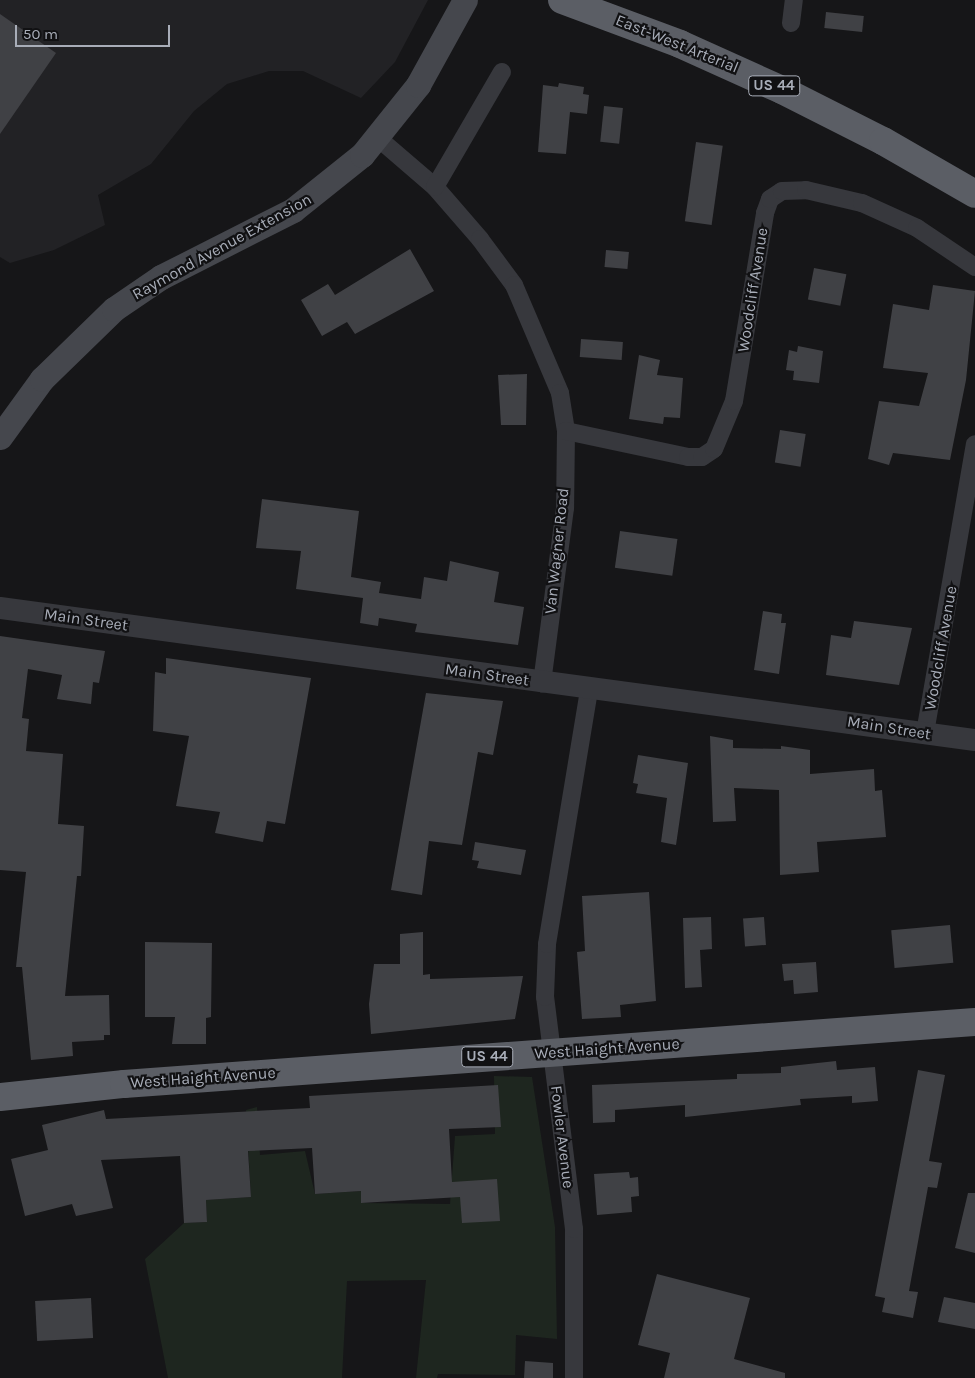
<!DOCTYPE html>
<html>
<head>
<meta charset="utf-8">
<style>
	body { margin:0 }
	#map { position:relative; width:975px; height:1378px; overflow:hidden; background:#161618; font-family:Karla,sans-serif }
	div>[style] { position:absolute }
	.built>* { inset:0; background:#222225 }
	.green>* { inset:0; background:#1e261f }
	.building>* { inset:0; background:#404145; transform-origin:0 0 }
	.minor>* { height:18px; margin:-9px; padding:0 9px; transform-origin:9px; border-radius:9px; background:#37383d }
	.tertiary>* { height:22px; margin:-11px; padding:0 11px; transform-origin:11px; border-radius:11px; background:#37383d }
	.secondary>* { height:25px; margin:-12.5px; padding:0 12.5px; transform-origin:12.5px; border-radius:12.5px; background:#45474d }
	.trunk>* { height:28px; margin:-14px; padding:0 14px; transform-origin:14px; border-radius:14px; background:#5b5e65 }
	span { translate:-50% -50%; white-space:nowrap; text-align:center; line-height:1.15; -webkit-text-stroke:4.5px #111113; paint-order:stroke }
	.shield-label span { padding:1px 4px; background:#111113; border:1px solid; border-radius:4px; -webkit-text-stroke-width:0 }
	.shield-label { font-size:15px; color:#a8adb8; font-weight:700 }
	.street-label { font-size:16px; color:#a8adb8 }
	.scale { position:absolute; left:15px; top:25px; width:155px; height:22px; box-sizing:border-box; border:2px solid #a8adb8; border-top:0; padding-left:6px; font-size:15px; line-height:18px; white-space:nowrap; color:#a8adb8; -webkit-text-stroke:4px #111113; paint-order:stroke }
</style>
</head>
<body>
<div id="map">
	<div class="built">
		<i style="clip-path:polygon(0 0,428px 0,395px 62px,361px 98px,303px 71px,269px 71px,227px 84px,194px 111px,151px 164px,98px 195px,105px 225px,54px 250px,10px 263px,0 257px)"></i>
	</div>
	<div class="green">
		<i style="clip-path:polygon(494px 1076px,532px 1077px,555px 1227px,557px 1339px,516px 1335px,515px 1375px,438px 1374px,437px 1378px,416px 1378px,426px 1280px,347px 1281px,342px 1378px,168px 1378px,145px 1259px,184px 1223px,207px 1222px,206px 1200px,251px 1197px,246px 1110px,257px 1107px,260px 1155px,305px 1151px,315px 1194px,361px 1191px,362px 1203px,450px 1204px,455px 1136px,495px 1134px)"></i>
	</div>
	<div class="building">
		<i style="left:826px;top:12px;width:38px;height:16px;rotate:6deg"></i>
		<i style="clip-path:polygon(0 14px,56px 53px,0 134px)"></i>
		<i style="clip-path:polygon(559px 83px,584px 87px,583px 94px,589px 95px,587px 114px,570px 112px,566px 154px,538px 152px,543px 85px,558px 87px)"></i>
		<i style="left:604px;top:106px;width:19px;height:36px;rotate:6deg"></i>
		<i style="left:696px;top:142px;width:27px;height:80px;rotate:8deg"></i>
		<i style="clip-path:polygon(410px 249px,434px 291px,355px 334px,347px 322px,322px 336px,301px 300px,328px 284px,335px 295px)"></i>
		<i style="left:606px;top:250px;width:23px;height:17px;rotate:5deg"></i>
		<i style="left:814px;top:268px;width:33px;height:32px;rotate:11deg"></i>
		<i style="clip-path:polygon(933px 285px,975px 291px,966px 380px,950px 460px,893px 453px,889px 465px,868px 459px,879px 401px,919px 406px,928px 373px,883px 368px,893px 304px,929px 310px)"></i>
		<i style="left:581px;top:339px;width:42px;height:18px;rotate:4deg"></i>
		<i style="clip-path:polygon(798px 346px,823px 351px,819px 383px,793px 380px,794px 371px,786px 370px,789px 350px,797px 352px)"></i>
		<i style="clip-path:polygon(639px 355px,660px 360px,657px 375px,683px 378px,680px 418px,664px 417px,663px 424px,629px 419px)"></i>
		<i style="clip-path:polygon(527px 374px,526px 425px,501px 425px,498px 375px)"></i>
		<i style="left:780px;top:430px;width:26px;height:33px;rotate:9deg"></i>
		<i style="clip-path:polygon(262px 499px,359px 511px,351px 577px,381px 582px,379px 593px,421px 599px,424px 577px,447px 581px,450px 561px,499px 572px,494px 602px,524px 607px,518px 645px,415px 632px,417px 624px,379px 618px,378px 626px,360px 623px,363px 598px,296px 589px,301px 551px,256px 548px)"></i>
		<i style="left:620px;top:531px;width:58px;height:37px;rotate:8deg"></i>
		<i style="clip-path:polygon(763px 611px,782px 614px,781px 623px,786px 623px,779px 674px,754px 670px)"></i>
		<i style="clip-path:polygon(854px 621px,912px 628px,899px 685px,826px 675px,831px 635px,851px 638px)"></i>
		<i style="clip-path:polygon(0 636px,105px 651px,99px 683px,93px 682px,91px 704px,57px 699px,62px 675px,28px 669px,22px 718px,29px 719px,26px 751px,63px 754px,58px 824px,84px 826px,81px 876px,77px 876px,65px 996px,109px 995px,110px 1035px,104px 1035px,104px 1040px,72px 1042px,73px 1056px,31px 1060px,22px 967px,16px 967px,26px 872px,0 870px)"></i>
		<i style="clip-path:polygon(166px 658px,311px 678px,285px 824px,267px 821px,263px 842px,215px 833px,220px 812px,176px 806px,189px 736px,153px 731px,155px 672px,166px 674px)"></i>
		<i style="clip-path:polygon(426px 693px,503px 701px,493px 755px,478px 752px,462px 845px,429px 841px,422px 895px,391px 890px)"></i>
		<i style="clip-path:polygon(710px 736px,733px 740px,733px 748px,781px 749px,781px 746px,810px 750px,810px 774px,874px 769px,875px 791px,882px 790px,886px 837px,817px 842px,819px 872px,780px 875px,779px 790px,734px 788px,736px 821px,713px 822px)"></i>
		<i style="clip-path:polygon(638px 755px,688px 763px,676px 845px,661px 842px,667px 798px,636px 793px,638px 784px,633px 783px)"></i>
		<i style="clip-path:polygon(475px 842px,526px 850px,521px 875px,477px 868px,479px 861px,472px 860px)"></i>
		<i style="clip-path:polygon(649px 892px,656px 1001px,620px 1005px,621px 1017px,582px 1019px,577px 952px,585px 951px,582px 896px)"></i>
		<i style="clip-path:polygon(711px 917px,712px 949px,700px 950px,702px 987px,685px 988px,683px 918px)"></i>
		<i style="left:764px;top:917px;width:28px;height:21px;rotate:86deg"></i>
		<i style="left:950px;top:925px;width:38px;height:59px;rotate:85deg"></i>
		<i style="clip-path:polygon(423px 932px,423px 975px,430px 974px,430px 979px,523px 976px,515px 1019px,371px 1034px,369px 1004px,374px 964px,400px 964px,400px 934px)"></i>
		<i style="clip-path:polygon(145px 942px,212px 943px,211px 1017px,206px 1018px,206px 1044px,172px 1044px,175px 1017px,145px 1017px)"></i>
		<i style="clip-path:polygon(816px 962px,818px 992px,794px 994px,793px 980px,784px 981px,782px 964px)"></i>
		<i style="clip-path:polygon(836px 1061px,837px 1070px,875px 1067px,878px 1101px,852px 1103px,852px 1096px,800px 1099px,801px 1105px,685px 1117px,685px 1105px,615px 1110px,615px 1122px,593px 1123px,592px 1085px,737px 1079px,737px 1074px,781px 1073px,781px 1067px)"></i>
		<i style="clip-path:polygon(918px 1070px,945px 1075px,929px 1161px,942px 1163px,937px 1188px,928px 1187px,909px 1291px,918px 1292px,913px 1318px,882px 1312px,885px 1298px,875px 1296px)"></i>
		<i style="clip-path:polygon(498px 1085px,501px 1127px,449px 1129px,452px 1182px,497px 1179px,500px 1221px,462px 1223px,460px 1197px,361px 1203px,361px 1191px,315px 1194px,312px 1148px,248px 1151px,251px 1197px,206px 1200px,207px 1222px,184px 1223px,180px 1156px,101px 1160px,113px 1208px,76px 1216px,72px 1204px,25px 1216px,11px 1159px,48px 1150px,42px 1125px,104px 1110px,106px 1119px,310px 1108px,309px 1096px)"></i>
		<i style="clip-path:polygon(629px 1172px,630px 1178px,638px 1177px,639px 1196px,631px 1197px,632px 1212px,597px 1215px,594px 1174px)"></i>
		<i style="clip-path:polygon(968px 1193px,975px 1193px,975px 1253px,955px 1248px)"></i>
		<i style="clip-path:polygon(657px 1274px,750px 1298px,734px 1359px,785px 1373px,785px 1378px,664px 1378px,670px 1353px,638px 1345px)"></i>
		<i style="clip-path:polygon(944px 1297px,975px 1303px,975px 1329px,938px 1322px)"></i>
		<i style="left:91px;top:1298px;width:40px;height:56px;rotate:87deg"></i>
		<i style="clip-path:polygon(525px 1361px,553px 1363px,553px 1378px,524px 1378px)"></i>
	</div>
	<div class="minor">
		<i style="left:791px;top:23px;width:23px;rotate:-83deg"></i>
		<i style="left:378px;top:138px;width:75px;rotate:40.7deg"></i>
		<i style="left:435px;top:187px;width:69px;rotate:49.1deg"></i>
		<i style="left:480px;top:239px;width:57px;rotate:53.5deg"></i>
		<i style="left:514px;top:285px;width:117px;rotate:66.9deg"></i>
		<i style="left:560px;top:393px;width:38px;rotate:81deg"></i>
		<i style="left:566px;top:431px;width:77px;rotate:90.7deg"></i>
		<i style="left:565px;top:508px;width:177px;rotate:97.5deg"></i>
		<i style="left:435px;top:187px;width:133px;rotate:-59.8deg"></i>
		<i style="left:566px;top:431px;width:125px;rotate:12deg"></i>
		<i style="left:688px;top:457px;width:14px"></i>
		<i style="left:702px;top:457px;width:14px;rotate:-34deg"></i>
		<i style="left:714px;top:449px;width:52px;rotate:-67.4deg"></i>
		<i style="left:734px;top:401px;width:191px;rotate:-80.6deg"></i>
		<i style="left:765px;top:213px;width:15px;rotate:-70deg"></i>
		<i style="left:770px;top:199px;width:14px;rotate:-34deg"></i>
		<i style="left:782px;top:191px;width:24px;rotate:-2deg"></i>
		<i style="left:806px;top:190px;width:57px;rotate:13.1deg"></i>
		<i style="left:862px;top:203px;width:60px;rotate:24.4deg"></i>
		<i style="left:917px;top:228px;width:70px;rotate:33.9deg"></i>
		<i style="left:925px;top:733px;width:293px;rotate:-80.2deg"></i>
		<i style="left:574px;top:1378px;width:149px;rotate:-90deg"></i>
		<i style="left:574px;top:1229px;width:234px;rotate:-97.1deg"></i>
		<i style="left:545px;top:997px;width:53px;rotate:-87.8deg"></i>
		<i style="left:547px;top:944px;width:258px;rotate:-80.6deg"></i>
	</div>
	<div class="tertiary">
		<i style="left:0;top:608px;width:984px;rotate:7.71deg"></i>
	</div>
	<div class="secondary">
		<i style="left:0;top:437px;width:72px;rotate:-54.1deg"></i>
		<i style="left:42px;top:379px;width:100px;rotate:-44.2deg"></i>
		<i style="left:114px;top:309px;width:57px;rotate:-34.2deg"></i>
		<i style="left:161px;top:277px;width:148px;rotate:-26.9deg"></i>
		<i style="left:293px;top:210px;width:88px;rotate:-38.6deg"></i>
		<i style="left:362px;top:155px;width:90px;rotate:-51.3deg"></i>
		<i style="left:418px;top:85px;width:97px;rotate:-61.1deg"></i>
	</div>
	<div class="trunk">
		<i style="left:562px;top:0;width:126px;rotate:20.4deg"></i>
		<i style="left:680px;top:44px;width:112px;rotate:24.3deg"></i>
		<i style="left:782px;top:90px;width:113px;rotate:26.8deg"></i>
		<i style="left:883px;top:141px;width:106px;rotate:29.9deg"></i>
		<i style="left:0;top:1097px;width:125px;rotate:-6deg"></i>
		<i style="left:124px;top:1084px;width:853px;rotate:-4.17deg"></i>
	</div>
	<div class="shield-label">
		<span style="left:774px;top:86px">US 44</span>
		<span style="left:487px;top:1057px">US 44</span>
	</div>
	<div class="street-label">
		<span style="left:677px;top:44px;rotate:22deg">East-West Arterial</span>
		<span style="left:222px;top:247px;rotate:-29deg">Raymond Avenue Extension</span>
		<span style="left:753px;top:290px;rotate:-81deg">Woodcliff Avenue</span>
		<span style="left:557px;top:551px;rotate:-84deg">Van Wagner Road</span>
		<span style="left:86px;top:620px;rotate:8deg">Main Street</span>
		<span style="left:941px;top:648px;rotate:-80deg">Woodcliff Avenue</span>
		<span style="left:487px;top:675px;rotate:8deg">Main Street</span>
		<span style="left:889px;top:728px;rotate:9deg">Main Street</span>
		<span style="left:607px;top:1049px;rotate:-4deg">West Haight Avenue</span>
		<span style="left:203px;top:1078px;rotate:-4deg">West Haight Avenue</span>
		<span style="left:562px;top:1137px;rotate:83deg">Fowler Avenue</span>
	</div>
	<div class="scale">50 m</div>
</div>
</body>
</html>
